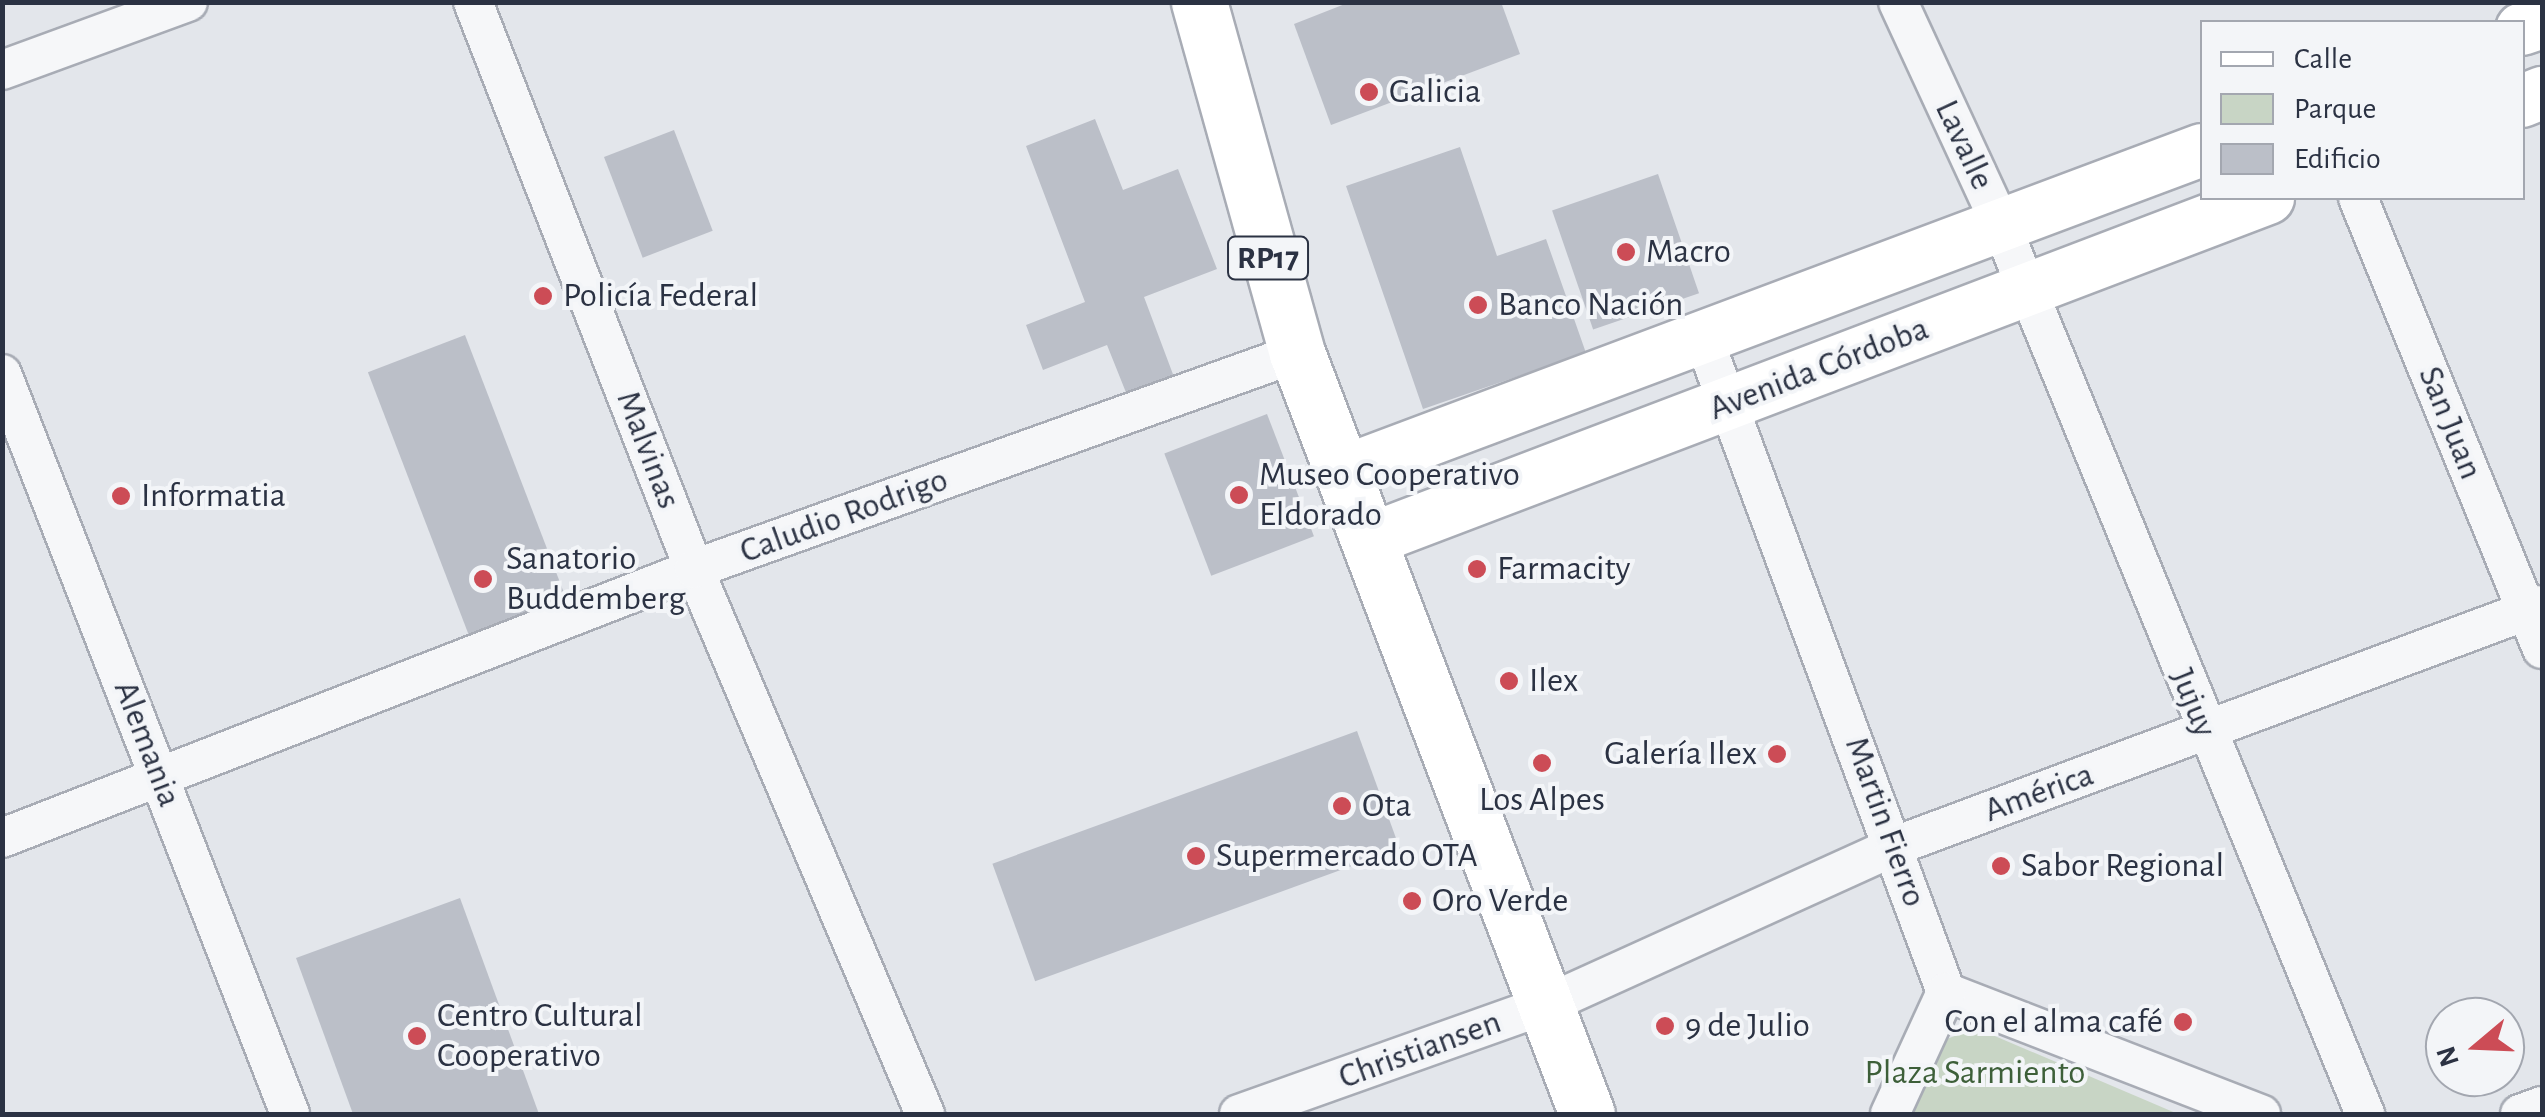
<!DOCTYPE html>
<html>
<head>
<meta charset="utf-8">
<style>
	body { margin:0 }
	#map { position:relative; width:2545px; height:1117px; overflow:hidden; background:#e3e6eb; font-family:"Alegreya Sans",sans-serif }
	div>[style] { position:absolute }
	.green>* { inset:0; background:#c8d5c5 }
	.building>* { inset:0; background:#bbbfc8; transform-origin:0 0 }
	.roads { filter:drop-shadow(2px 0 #a8acb5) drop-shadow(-2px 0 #a8acb5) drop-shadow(0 2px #a8acb5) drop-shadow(0 -2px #a8acb5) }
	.street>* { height:38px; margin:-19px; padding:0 19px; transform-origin:19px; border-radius:19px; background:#f6f7f9 }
	.secondary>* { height:52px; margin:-26px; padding:0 26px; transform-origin:26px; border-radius:26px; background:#fff }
	.primary>* { height:55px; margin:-27.5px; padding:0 27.5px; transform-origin:27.5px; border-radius:27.5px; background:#fff }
	.dots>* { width:28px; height:28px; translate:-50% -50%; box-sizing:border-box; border:5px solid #f3f5f8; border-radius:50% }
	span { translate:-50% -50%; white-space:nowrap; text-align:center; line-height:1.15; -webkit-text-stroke:8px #f3f5f8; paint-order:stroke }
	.shield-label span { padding:2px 8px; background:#f3f5f8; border:2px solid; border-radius:8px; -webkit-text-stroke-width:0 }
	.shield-label { font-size:32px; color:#2b3243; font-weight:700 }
	.poi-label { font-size:35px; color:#2b3243 }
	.left { translate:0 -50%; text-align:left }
	.right { translate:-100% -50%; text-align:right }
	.street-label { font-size:35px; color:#2b3243 }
	.park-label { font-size:35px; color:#3d5f39 }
	.frame { position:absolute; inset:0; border:5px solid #2b3243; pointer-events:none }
	.legend { position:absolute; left:2200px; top:20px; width:325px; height:180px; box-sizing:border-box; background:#f3f5f8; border:2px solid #a3a7b0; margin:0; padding:12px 18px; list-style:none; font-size:30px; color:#2b3243 }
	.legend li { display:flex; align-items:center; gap:20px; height:50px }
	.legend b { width:50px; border:2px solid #a3a7b0 }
	.north { position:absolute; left:2425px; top:997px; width:100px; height:100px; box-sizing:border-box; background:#f3f5f8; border:2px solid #a3a7b0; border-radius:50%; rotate:251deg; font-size:28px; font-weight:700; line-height:40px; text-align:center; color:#2b3243 }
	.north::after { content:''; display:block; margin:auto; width:35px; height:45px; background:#cc4c56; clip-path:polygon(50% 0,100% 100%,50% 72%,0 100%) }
</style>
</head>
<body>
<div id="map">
	<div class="green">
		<i style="clip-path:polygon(1976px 1028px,2178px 1114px,1904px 1114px,1936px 1043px)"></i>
	</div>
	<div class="building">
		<i style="clip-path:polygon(1350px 2px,1501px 2px,1520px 54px,1331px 125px,1294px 24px)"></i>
		<i style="clip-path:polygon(1095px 119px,1123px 190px,1178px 169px,1217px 269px,1144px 297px,1174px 377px,1127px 395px,1107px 345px,1043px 370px,1026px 325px,1085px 302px,1026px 146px)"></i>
		<i style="left:674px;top:130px;width:108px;height:75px;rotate:69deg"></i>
		<i style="clip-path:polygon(1460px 147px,1497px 256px,1546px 239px,1586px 353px,1423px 409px,1346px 186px)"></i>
		<i style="left:1658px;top:174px;width:126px;height:112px;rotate:71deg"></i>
		<i style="left:465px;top:335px;width:293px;height:104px;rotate:69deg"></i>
		<i style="left:1267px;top:414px;width:131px;height:110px;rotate:69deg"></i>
		<i style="left:1357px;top:731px;width:125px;height:388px;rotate:70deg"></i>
		<i style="clip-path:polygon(460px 898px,539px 1114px,353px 1114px,296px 958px)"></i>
	</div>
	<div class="roads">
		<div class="street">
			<i style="left:473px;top:2px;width:609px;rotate:68.71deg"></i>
			<i style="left:694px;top:569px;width:592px;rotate:67.03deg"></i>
			<i style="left:1898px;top:2px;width:246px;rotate:65.2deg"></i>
			<i style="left:2001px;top:225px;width:961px;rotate:67.73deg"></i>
			<i style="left:2px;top:70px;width:198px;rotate:-20.1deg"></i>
			<i style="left:2358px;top:198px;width:487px;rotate:67.8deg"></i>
			<i style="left:1703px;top:337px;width:699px;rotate:69.65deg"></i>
			<i style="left:1946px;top:992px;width:338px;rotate:21.2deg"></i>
			<i style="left:2px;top:374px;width:794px;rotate:68.73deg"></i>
			<i style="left:2px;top:838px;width:742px;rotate:-21.24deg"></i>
			<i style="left:694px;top:569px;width:641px;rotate:-19.71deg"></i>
			<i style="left:1239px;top:1114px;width:325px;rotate:-19.6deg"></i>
			<i style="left:1545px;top:1005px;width:384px;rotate:-24.4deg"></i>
			<i style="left:1895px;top:846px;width:690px;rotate:-20.43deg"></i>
			<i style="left:1890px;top:1114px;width:134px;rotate:-65.3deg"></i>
			<i style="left:2520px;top:1114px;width:23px;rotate:-20deg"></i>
		</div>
		<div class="secondary">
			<i style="left:2522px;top:29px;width:21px;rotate:-19deg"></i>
			<i style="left:2522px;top:101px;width:22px;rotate:-22deg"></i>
			<i style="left:1343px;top:472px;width:917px;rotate:-20.55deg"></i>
			<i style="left:1369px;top:540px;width:962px;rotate:-20.83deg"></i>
		</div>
		<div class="primary">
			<i style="left:1199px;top:2px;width:364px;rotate:74.4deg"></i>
			<i style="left:1297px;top:353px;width:814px;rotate:69.14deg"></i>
		</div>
	</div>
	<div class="dots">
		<i style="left:1369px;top:92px;background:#cc4c56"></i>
		<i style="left:1626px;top:252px;background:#cc4c56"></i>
		<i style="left:543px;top:296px;background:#cc4c56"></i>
		<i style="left:1478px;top:305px;background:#cc4c56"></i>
		<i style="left:1239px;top:495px;background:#cc4c56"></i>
		<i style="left:121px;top:496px;background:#cc4c56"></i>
		<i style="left:1477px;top:569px;background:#cc4c56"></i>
		<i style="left:483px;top:579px;background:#cc4c56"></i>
		<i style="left:1509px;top:681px;background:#cc4c56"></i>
		<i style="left:1777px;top:754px;background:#cc4c56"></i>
		<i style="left:1542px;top:763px;background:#cc4c56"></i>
		<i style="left:1342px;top:806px;background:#cc4c56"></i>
		<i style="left:1196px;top:856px;background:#cc4c56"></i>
		<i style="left:2001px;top:866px;background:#cc4c56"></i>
		<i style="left:1412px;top:901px;background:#cc4c56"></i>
		<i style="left:2183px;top:1022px;background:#cc4c56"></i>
		<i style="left:1665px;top:1026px;background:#cc4c56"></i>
		<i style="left:417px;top:1036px;background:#cc4c56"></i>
	</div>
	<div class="shield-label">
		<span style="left:1268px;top:258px">RP17</span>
	</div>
	<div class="poi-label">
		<span class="left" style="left:1389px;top:92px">Galicia</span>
		<span class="left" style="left:1646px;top:252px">Macro</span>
		<span class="left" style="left:563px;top:296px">Policía Federal</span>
		<span class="left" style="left:1498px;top:305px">Banco Nación</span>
		<span class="left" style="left:1259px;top:495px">Museo Cooperativo<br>Eldorado</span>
		<span class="left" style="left:141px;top:496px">Informatia</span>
		<span class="left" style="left:506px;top:579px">Sanatorio<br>Buddemberg</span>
		<span class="left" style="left:1497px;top:569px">Farmacity</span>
		<span class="left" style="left:1529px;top:681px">Ilex</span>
		<span class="right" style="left:1757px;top:754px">Galería Ilex</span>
		<span style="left:1542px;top:800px">Los Alpes</span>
		<span class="left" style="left:1362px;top:806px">Ota</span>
		<span class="left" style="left:1216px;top:856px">Supermercado OTA</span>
		<span class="left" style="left:2021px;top:866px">Sabor Regional</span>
		<span class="left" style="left:1432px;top:901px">Oro Verde</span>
		<span class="left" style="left:437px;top:1036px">Centro Cultural<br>Cooperativo</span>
		<span class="right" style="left:2163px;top:1022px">Con el alma café</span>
		<span class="left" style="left:1685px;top:1026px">9 de Julio</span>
	</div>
	<div class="street-label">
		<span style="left:1964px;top:145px;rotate:65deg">Lavalle</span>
		<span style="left:1819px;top:369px;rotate:-21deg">Avenida Córdoba</span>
		<span style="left:2450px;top:423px;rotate:68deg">San Juan</span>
		<span style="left:648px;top:450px;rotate:69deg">Malvinas</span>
		<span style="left:844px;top:516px;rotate:-20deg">Caludio Rodrigo</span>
		<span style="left:2193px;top:703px;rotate:68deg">Jujuy</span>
		<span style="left:147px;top:744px;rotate:69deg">Alemania</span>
		<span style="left:2039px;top:793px;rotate:-20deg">América</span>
		<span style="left:1885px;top:822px;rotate:70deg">Martin Fierro</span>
		<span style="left:1420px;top:1050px;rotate:-20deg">Christiansen</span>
	</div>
	<div class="park-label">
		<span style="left:1975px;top:1073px">Plaza Sarmiento</span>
	</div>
	<div class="frame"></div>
	<ul class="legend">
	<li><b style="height:12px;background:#fff"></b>Calle</li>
	<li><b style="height:28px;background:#c8d5c5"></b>Parque</li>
	<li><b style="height:28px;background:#bbbfc8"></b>Edificio</li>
	</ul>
	<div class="north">N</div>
</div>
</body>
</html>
